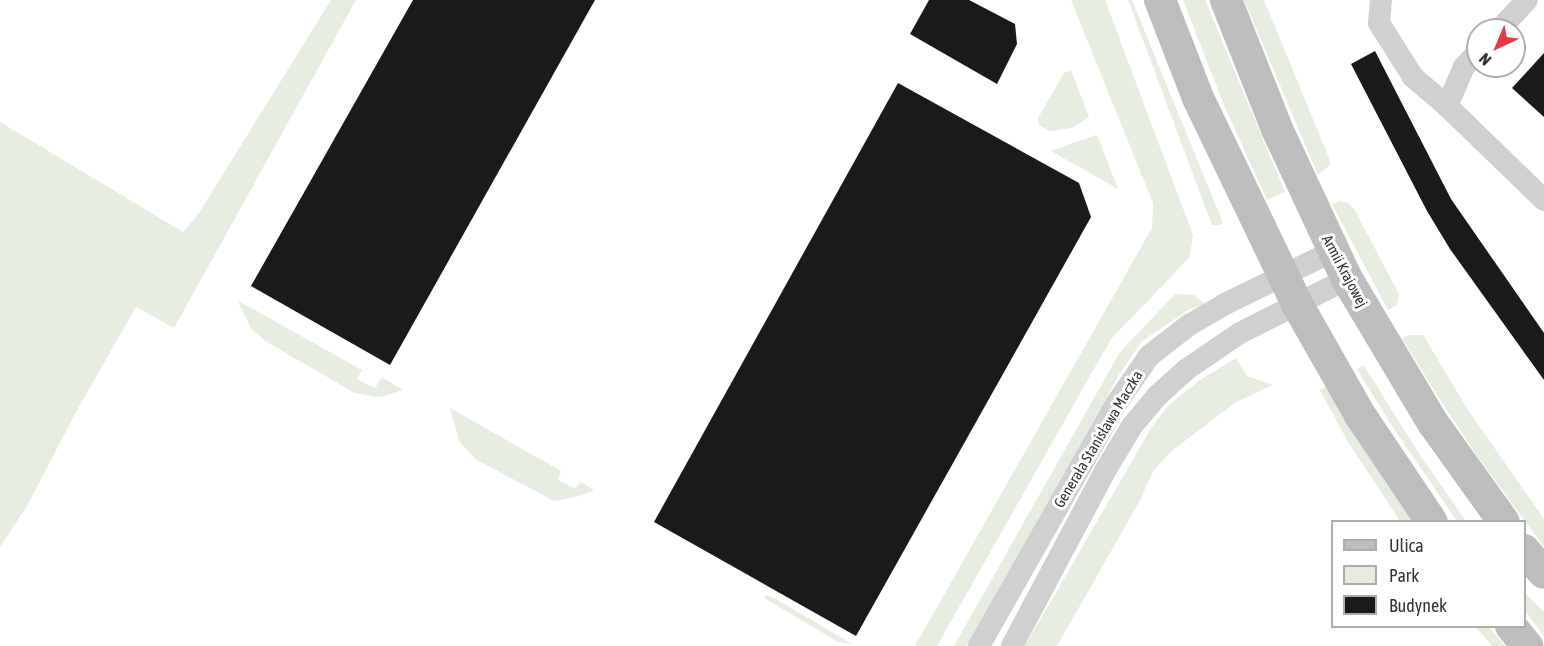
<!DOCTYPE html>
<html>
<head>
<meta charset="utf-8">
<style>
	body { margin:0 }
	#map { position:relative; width:1544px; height:646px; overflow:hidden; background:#fff; font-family:"Asap Condensed",sans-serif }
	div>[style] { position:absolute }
	.green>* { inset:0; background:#e6ecdf }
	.building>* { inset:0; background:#1a1a1a }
	.street>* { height:22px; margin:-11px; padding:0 11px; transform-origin:11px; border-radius:11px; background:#d0d0d0 }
	.secondary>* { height:32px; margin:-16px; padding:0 16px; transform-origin:16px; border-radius:16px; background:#bdbdbd }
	span { translate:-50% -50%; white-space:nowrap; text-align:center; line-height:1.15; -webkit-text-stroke:6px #fff; paint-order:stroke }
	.street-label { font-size:15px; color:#333 }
	.legend { position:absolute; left:1331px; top:520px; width:195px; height:108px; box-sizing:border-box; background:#fff; border:2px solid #adadad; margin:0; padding:8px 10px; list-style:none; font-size:18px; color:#333 }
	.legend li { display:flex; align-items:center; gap:12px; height:30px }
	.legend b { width:30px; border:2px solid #adadad }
	.north { position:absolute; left:1466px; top:18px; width:60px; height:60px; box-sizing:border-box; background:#fff; border:2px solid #adadad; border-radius:50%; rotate:224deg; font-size:16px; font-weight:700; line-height:24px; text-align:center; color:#333 }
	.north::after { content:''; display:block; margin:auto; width:21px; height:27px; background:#e63946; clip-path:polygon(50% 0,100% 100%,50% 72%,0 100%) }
</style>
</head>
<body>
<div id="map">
	<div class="green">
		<i style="clip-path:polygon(331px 0,356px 0,174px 328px,136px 307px,76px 412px,27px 506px,0 547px,0 122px,183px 232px,199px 213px)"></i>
		<i style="clip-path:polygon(1071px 0,1105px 0,1193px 235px,1191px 249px,1189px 258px,1111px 339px,937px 646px,915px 646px,1152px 228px,1153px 203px)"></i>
		<i style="clip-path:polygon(1128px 0,1132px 0,1223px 223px,1220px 225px,1212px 225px)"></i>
		<i style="clip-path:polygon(1183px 0,1205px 0,1285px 192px,1267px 200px,1224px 105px)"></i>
		<i style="clip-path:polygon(1244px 0,1264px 0,1329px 158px,1330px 165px,1318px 175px)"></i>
		<i style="clip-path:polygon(1071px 70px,1089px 117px,1072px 128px,1049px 131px,1039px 125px,1038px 118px,1064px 73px)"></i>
		<i style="clip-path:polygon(1096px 135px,1098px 137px,1118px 189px,1051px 151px)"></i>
		<i style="clip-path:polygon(1339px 201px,1348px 203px,1354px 209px,1399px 294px,1397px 305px,1388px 310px,1332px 204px)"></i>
		<i style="clip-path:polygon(1175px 294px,1194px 295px,1205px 304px,1190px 309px,1142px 341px,1119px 375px,967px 646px,954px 646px,1120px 352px)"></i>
		<i style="clip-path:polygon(237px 300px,362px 370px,357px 379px,375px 388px,382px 377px,403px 390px,380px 397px,355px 393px,265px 341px,251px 328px)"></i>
		<i style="clip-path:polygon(1410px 335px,1423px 335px,1468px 410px,1544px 519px,1544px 547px,1480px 460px,1442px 403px,1402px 338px)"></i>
		<i style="clip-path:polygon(1236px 358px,1247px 376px,1273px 385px,1236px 402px,1173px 450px,1154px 470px,1138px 504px,1057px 646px,1025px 646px,1153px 425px,1170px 404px,1200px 380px)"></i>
		<i style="clip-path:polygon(1364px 366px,1422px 458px,1466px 521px,1457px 521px,1392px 426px,1357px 369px)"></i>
		<i style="clip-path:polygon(1327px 386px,1357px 439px,1413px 521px,1400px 521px,1348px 442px,1320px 390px)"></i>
		<i style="clip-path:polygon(450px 408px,561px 471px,558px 480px,575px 489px,581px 482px,594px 490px,580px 496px,554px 501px,475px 459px,459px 441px)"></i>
		<i style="clip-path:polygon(1524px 592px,1544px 612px,1544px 636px,1525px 611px)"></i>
		<i style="clip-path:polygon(766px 595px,776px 599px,852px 644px,838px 642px,764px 598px)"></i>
		<i style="clip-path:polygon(1476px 627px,1489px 627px,1505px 646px,1492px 646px)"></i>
	</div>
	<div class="building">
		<i style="clip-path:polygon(413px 0,595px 0,390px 365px,251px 286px)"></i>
		<i style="clip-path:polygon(929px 0,969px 0,1015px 24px,1017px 44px,997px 84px,910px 34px)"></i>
		<i style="clip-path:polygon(1375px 51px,1451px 199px,1544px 333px,1544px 380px,1450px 249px,1427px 211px,1351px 64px)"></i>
		<i style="clip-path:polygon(1544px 53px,1544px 117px,1512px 88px)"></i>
		<i style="clip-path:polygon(898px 83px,1079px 183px,1091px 217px,856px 636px,654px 522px)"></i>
	</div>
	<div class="street">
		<i style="left:1381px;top:0;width:23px;rotate:95deg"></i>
		<i style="left:1379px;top:23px;width:64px;rotate:57.8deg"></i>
		<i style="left:1413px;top:77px;width:45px;rotate:40.5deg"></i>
		<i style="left:1499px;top:30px;width:41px;rotate:-47deg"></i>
		<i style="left:1478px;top:52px;width:21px;rotate:133deg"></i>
		<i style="left:1464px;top:67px;width:43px;rotate:113.6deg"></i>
		<i style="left:1447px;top:106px;width:135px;rotate:44.1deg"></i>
		<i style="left:979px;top:646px;width:278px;rotate:-60.5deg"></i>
		<i style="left:1116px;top:404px;width:58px;rotate:-55.5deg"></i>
		<i style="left:1149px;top:356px;width:51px;rotate:-37.8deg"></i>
		<i style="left:1189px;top:325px;width:39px;rotate:-30deg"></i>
		<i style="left:1223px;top:305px;width:123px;rotate:-26.1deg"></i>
		<i style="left:1012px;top:646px;width:198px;rotate:-62deg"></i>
		<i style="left:1105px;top:471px;width:52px;rotate:-59deg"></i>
		<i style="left:1132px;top:426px;width:39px;rotate:-50deg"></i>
		<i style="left:1157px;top:396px;width:40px;rotate:-42deg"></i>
		<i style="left:1187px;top:369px;width:64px;rotate:-34.2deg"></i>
		<i style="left:1240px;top:333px;width:120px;rotate:-26.8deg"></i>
	</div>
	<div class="secondary">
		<i style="left:1160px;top:0;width:105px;rotate:68.8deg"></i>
		<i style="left:1198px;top:98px;width:229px;rotate:64.3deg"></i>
		<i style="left:1297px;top:304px;width:128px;rotate:60.4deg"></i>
		<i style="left:1360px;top:415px;width:129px;rotate:56.1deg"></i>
		<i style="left:1226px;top:0;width:139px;rotate:68.4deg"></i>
		<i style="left:1277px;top:129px;width:166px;rotate:65deg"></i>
		<i style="left:1347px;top:279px;width:168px;rotate:59.2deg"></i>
		<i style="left:1433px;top:423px;width:122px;rotate:54.4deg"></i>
		<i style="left:1524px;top:550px;width:30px;rotate:49deg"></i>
		<i style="left:1511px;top:626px;width:26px;rotate:51deg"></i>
	</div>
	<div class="street-label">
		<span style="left:1345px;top:271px;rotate:62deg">Armii Krajowej</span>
		<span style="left:1098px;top:439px;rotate:-59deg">Generała Stanisława Maczka</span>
	</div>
	<ul class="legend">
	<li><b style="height:8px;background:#bdbdbd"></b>Ulica</li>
	<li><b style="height:16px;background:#e6ecdf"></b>Park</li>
	<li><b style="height:16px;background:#1a1a1a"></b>Budynek</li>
	</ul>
	<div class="north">N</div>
</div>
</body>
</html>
